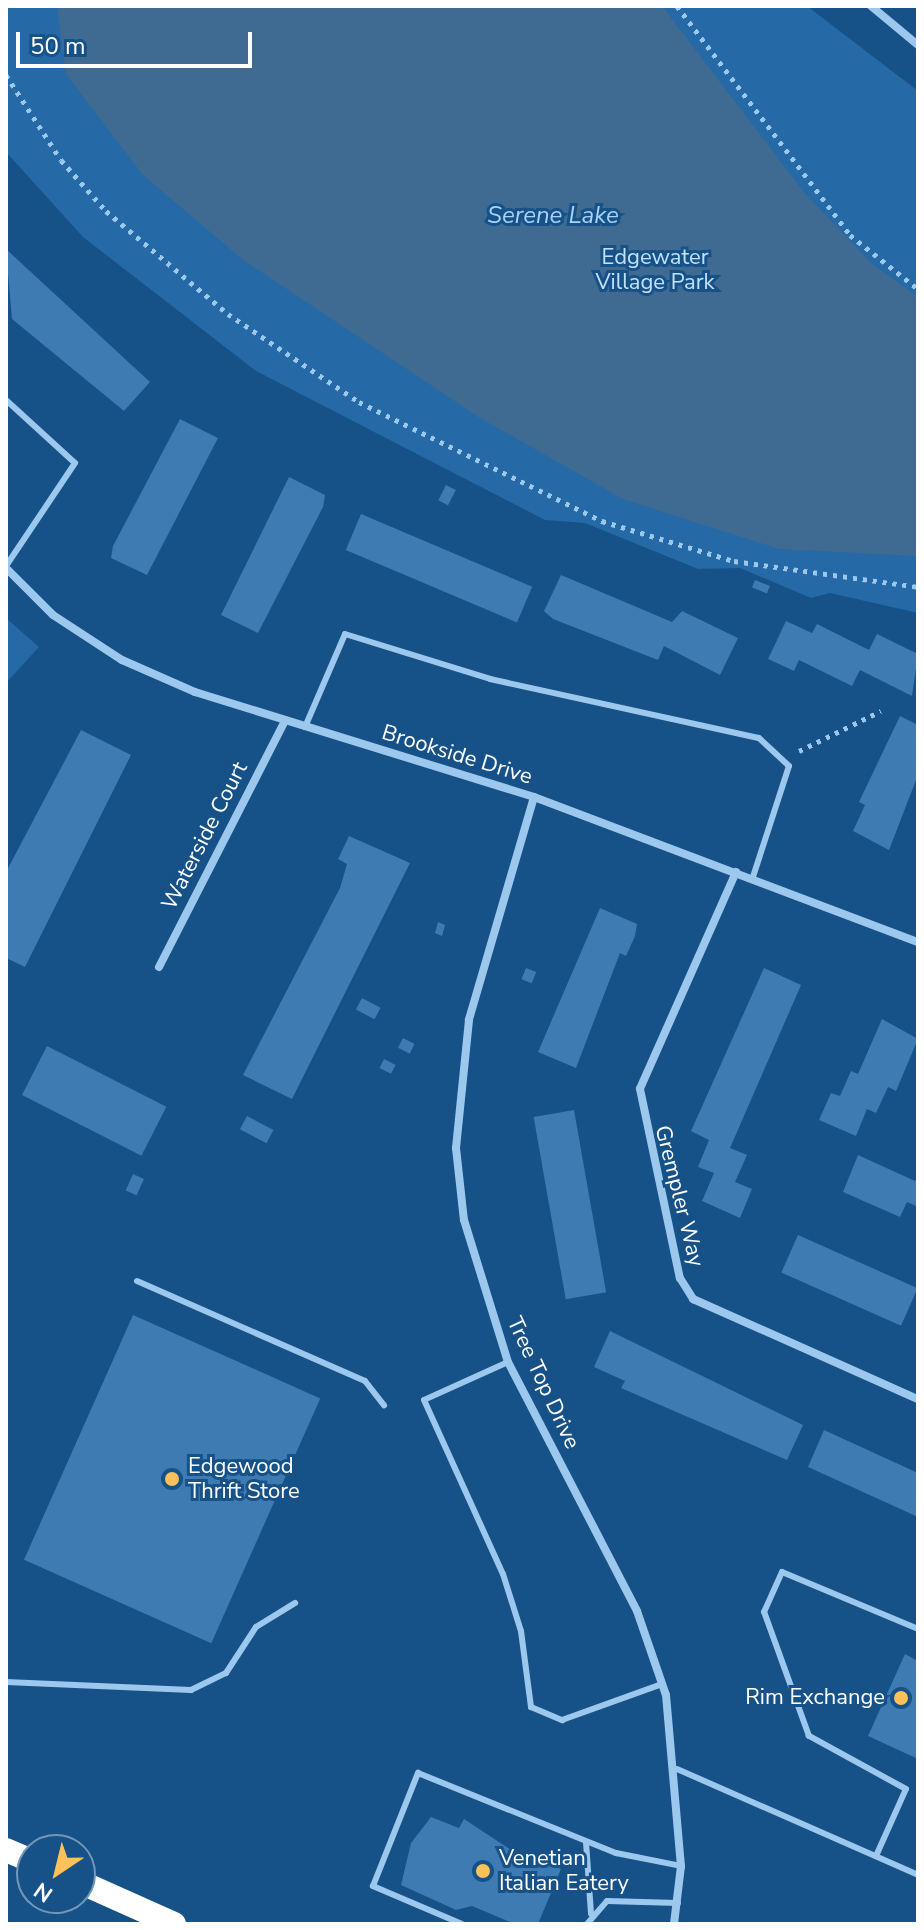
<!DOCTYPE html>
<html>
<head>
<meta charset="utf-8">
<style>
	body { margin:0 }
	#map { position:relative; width:924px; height:1930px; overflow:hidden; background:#165188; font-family:"Nunito Sans",sans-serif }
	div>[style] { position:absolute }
	.green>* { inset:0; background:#2569a6 }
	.water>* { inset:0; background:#3f6b93 }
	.building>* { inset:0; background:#3e7bb2; transform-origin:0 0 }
	.path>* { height:5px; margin-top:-2.5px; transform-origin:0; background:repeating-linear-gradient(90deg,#9dc8ee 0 4px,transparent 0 10px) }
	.lane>* { height:6px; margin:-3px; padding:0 3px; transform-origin:3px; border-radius:3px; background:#9dc8ee }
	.street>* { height:8px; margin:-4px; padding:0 4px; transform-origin:4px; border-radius:4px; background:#9dc8ee }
	.highway>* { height:24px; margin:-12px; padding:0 12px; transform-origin:12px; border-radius:12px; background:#fff }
	.dots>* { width:22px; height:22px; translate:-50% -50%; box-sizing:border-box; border:4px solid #165188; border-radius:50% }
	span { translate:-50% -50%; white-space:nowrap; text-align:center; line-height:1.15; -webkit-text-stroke:6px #165188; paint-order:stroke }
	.park-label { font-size:22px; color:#c3e0fa }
	.street-label { font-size:22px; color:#fff }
	.poi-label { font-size:22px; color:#fff }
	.left { translate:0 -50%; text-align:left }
	.right { translate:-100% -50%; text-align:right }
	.water-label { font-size:24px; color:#a8d2f6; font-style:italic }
	.frame { position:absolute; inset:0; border:8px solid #fff; pointer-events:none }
	.north { position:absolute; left:16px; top:1834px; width:80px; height:80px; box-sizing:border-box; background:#165188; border:2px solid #7397b8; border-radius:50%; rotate:215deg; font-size:22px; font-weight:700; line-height:32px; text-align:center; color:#fff }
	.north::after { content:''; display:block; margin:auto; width:28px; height:36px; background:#ffc25a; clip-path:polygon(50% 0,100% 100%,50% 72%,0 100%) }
	.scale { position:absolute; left:16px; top:32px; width:236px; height:36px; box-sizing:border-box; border:4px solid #fff; border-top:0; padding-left:10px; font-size:24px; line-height:28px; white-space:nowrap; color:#fff; -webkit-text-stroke:6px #165188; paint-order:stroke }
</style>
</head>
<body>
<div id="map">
	<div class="green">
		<i style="clip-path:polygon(6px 6px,807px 6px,918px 91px,918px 613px,830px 593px,811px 598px,740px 568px,698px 569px,585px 523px,545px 520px,256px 371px,83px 237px,6px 152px)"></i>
		<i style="clip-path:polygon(6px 618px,39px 647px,6px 683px)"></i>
	</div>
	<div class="water">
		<i style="clip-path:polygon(57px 6px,662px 6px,803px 191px,872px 264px,918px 297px,918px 556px,779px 549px,623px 499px,480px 418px,242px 259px,143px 175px,66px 74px)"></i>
	</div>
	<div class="building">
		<i style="clip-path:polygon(6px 249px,150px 382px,124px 411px,12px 319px)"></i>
		<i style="clip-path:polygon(180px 419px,218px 438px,147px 575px,111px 558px,113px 546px)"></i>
		<i style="clip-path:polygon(289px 477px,325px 495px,323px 507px,258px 633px,221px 615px)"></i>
		<i style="left:446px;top:485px;width:11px;height:17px;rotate:27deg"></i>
		<i style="left:361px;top:514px;width:186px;height:39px;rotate:23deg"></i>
		<i style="clip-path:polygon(561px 575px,672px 622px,682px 611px,738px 638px,720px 675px,664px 646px,658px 660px,553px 619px,544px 611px)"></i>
		<i style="left:755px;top:580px;width:16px;height:8px;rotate:22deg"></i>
		<i style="clip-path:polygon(786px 621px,812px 633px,817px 624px,869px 650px,877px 634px,918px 654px,912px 696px,860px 670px,852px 686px,799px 660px,794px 671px,768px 659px)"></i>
		<i style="clip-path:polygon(900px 716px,918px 725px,918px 775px,889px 850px,853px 831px,865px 805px,859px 802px)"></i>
		<i style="clip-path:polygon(81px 730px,131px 755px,25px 967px,6px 958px,6px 872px)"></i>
		<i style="clip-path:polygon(349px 836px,410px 863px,292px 1099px,243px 1075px,340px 888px,347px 864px,338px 859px)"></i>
		<i style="clip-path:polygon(600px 908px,637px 924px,635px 936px,626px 956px,620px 953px,576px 1068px,538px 1052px)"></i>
		<i style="clip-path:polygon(438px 922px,445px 925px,442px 936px,435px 933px)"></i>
		<i style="left:526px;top:968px;width:11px;height:12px;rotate:22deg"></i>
		<i style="clip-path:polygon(764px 968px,801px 985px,730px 1148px,747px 1155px,735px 1182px,752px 1189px,740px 1218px,702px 1201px,714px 1173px,698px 1167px,709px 1140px,691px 1131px)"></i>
		<i style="left:362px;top:998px;width:21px;height:13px;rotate:28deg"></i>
		<i style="clip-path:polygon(882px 1019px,918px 1039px,896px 1091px,888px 1087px,876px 1113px,867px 1109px,856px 1136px,819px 1120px,831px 1093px,840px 1096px,851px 1071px,858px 1074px)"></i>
		<i style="left:403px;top:1038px;width:13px;height:11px;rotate:27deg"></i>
		<i style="left:47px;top:1046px;width:134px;height:55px;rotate:27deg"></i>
		<i style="left:384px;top:1059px;width:13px;height:10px;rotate:27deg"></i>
		<i style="left:574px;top:1110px;width:185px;height:41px;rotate:80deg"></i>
		<i style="left:247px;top:1116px;width:30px;height:15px;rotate:28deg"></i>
		<i style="clip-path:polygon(858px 1155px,915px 1181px,918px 1176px,918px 1207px,907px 1202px,900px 1217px,843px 1192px)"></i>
		<i style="left:133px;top:1174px;width:12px;height:18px;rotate:24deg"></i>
		<i style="left:798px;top:1235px;width:131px;height:41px;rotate:24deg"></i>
		<i style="left:133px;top:1315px;width:205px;height:268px;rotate:24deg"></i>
		<i style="clip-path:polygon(610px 1331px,803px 1425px,787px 1460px,621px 1388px,625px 1381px,594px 1367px)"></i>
		<i style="clip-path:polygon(824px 1430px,918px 1473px,918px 1517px,808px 1467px)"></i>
		<i style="clip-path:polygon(905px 1654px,918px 1661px,918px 1759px,868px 1736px)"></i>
		<i style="clip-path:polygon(431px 1817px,459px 1828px,464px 1819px,537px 1867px,540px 1859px,561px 1869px,538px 1924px,515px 1924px,472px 1906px,456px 1910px,401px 1885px,411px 1843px)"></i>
	</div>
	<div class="path">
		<i style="left:677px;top:6px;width:287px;rotate:52.9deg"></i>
		<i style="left:850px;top:235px;width:87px;rotate:38.5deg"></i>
		<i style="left:6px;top:75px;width:101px;rotate:57.1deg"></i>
		<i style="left:61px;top:160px;width:68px;rotate:48.6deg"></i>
		<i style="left:106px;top:211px;width:160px;rotate:40.2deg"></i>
		<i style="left:228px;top:314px;width:158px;rotate:33.9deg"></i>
		<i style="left:359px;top:402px;width:271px;rotate:26.1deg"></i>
		<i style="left:602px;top:521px;width:138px;rotate:16.9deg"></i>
		<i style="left:734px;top:561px;width:186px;rotate:8deg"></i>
		<i style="left:799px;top:751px;width:91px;rotate:-26deg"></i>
	</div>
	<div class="lane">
		<i style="left:6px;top:400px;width:93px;rotate:42.4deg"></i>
		<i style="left:75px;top:463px;width:124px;rotate:123.8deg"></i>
		<i style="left:305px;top:727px;width:101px;rotate:-66.7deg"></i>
		<i style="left:345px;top:634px;width:152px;rotate:17.2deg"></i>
		<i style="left:490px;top:679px;width:275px;rotate:12.4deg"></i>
		<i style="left:759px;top:738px;width:41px;rotate:43deg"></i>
		<i style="left:789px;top:766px;width:117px;rotate:108deg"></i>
		<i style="left:137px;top:1281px;width:249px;rotate:23.7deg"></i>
		<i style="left:365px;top:1381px;width:31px;rotate:52deg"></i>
		<i style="left:508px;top:1362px;width:92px;rotate:155.7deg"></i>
		<i style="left:424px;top:1400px;width:191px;rotate:65.6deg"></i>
		<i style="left:503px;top:1574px;width:60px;rotate:72.5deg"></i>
		<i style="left:521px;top:1631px;width:77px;rotate:82.5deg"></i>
		<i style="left:531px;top:1707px;width:34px;rotate:23deg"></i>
		<i style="left:562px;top:1720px;width:106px;rotate:-19.8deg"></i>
		<i style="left:6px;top:1682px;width:185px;rotate:2.5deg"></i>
		<i style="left:191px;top:1690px;width:39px;rotate:-26deg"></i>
		<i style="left:226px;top:1673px;width:55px;rotate:-56.9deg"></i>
		<i style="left:256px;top:1627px;width:46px;rotate:-31.6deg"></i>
		<i style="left:677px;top:1769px;width:263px;rotate:23.7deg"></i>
		<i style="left:586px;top:1842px;width:72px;rotate:86deg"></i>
		<i style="left:876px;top:1856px;width:73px;rotate:-65.9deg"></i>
		<i style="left:906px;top:1789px;width:111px;rotate:-151.3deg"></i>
		<i style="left:809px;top:1736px;width:132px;rotate:-109.9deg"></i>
		<i style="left:764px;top:1612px;width:44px;rotate:-65.8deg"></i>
		<i style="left:782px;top:1572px;width:147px;rotate:22.7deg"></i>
		<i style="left:462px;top:1924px;width:97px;rotate:-156.9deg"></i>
		<i style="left:373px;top:1886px;width:122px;rotate:-68.3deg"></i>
		<i style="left:418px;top:1773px;width:214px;rotate:22deg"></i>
		<i style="left:616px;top:1853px;width:66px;rotate:11.3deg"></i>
		<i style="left:587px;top:1924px;width:30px;rotate:-49deg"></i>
		<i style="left:607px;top:1901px;width:71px;rotate:1.6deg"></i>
	</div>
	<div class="street">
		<i style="left:871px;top:6px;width:61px;rotate:39.7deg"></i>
		<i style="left:6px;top:568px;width:66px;rotate:45deg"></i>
		<i style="left:53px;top:615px;width:82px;rotate:33.1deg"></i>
		<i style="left:122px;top:660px;width:80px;rotate:23.7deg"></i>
		<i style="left:195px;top:692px;width:355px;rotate:17.2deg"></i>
		<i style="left:534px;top:797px;width:410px;rotate:20.7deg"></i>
		<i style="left:534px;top:797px;width:232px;rotate:106.3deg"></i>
		<i style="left:469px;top:1020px;width:129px;rotate:95.8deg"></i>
		<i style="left:456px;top:1148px;width:72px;rotate:83.7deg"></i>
		<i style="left:464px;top:1220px;width:149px;rotate:72.8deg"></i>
		<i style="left:508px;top:1362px;width:280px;rotate:62.6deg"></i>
		<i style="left:637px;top:1611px;width:89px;rotate:71deg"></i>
		<i style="left:666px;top:1695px;width:172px;rotate:85deg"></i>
		<i style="left:681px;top:1866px;width:58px;rotate:96.9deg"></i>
		<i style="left:736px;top:872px;width:237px;rotate:113.9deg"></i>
		<i style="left:640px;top:1089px;width:193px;rotate:78.1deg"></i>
		<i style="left:680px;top:1278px;width:25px;rotate:58deg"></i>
		<i style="left:693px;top:1299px;width:246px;rotate:24deg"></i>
		<i style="left:159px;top:967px;width:276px;rotate:-62.9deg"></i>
	</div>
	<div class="highway">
		<i style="left:6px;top:1850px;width:28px;rotate:23deg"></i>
		<i style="left:80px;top:1882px;width:103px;rotate:24.1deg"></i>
	</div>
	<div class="dots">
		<i style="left:172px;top:1479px;background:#ffc25a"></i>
		<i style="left:901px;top:1698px;background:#ffc25a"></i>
		<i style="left:483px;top:1871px;background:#ffc25a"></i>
	</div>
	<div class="park-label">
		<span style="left:655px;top:270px">Edgewater<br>Village Park</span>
	</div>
	<div class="street-label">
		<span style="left:457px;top:755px;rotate:17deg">Brookside Drive</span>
		<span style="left:205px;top:836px;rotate:-63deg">Waterside Court</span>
		<span style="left:679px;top:1196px;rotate:76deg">Grempler Way</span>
		<span style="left:543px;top:1383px;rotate:65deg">Tree Top Drive</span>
	</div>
	<div class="poi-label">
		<span class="left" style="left:188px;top:1479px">Edgewood<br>Thrift Store</span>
		<span class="right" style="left:885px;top:1698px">Rim Exchange</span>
		<span class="left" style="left:499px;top:1871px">Venetian<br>Italian Eatery</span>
	</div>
	<div class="water-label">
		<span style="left:553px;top:216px">Serene Lake</span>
	</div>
	<div class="frame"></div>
	<div class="north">N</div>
	<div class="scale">50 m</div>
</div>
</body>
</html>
